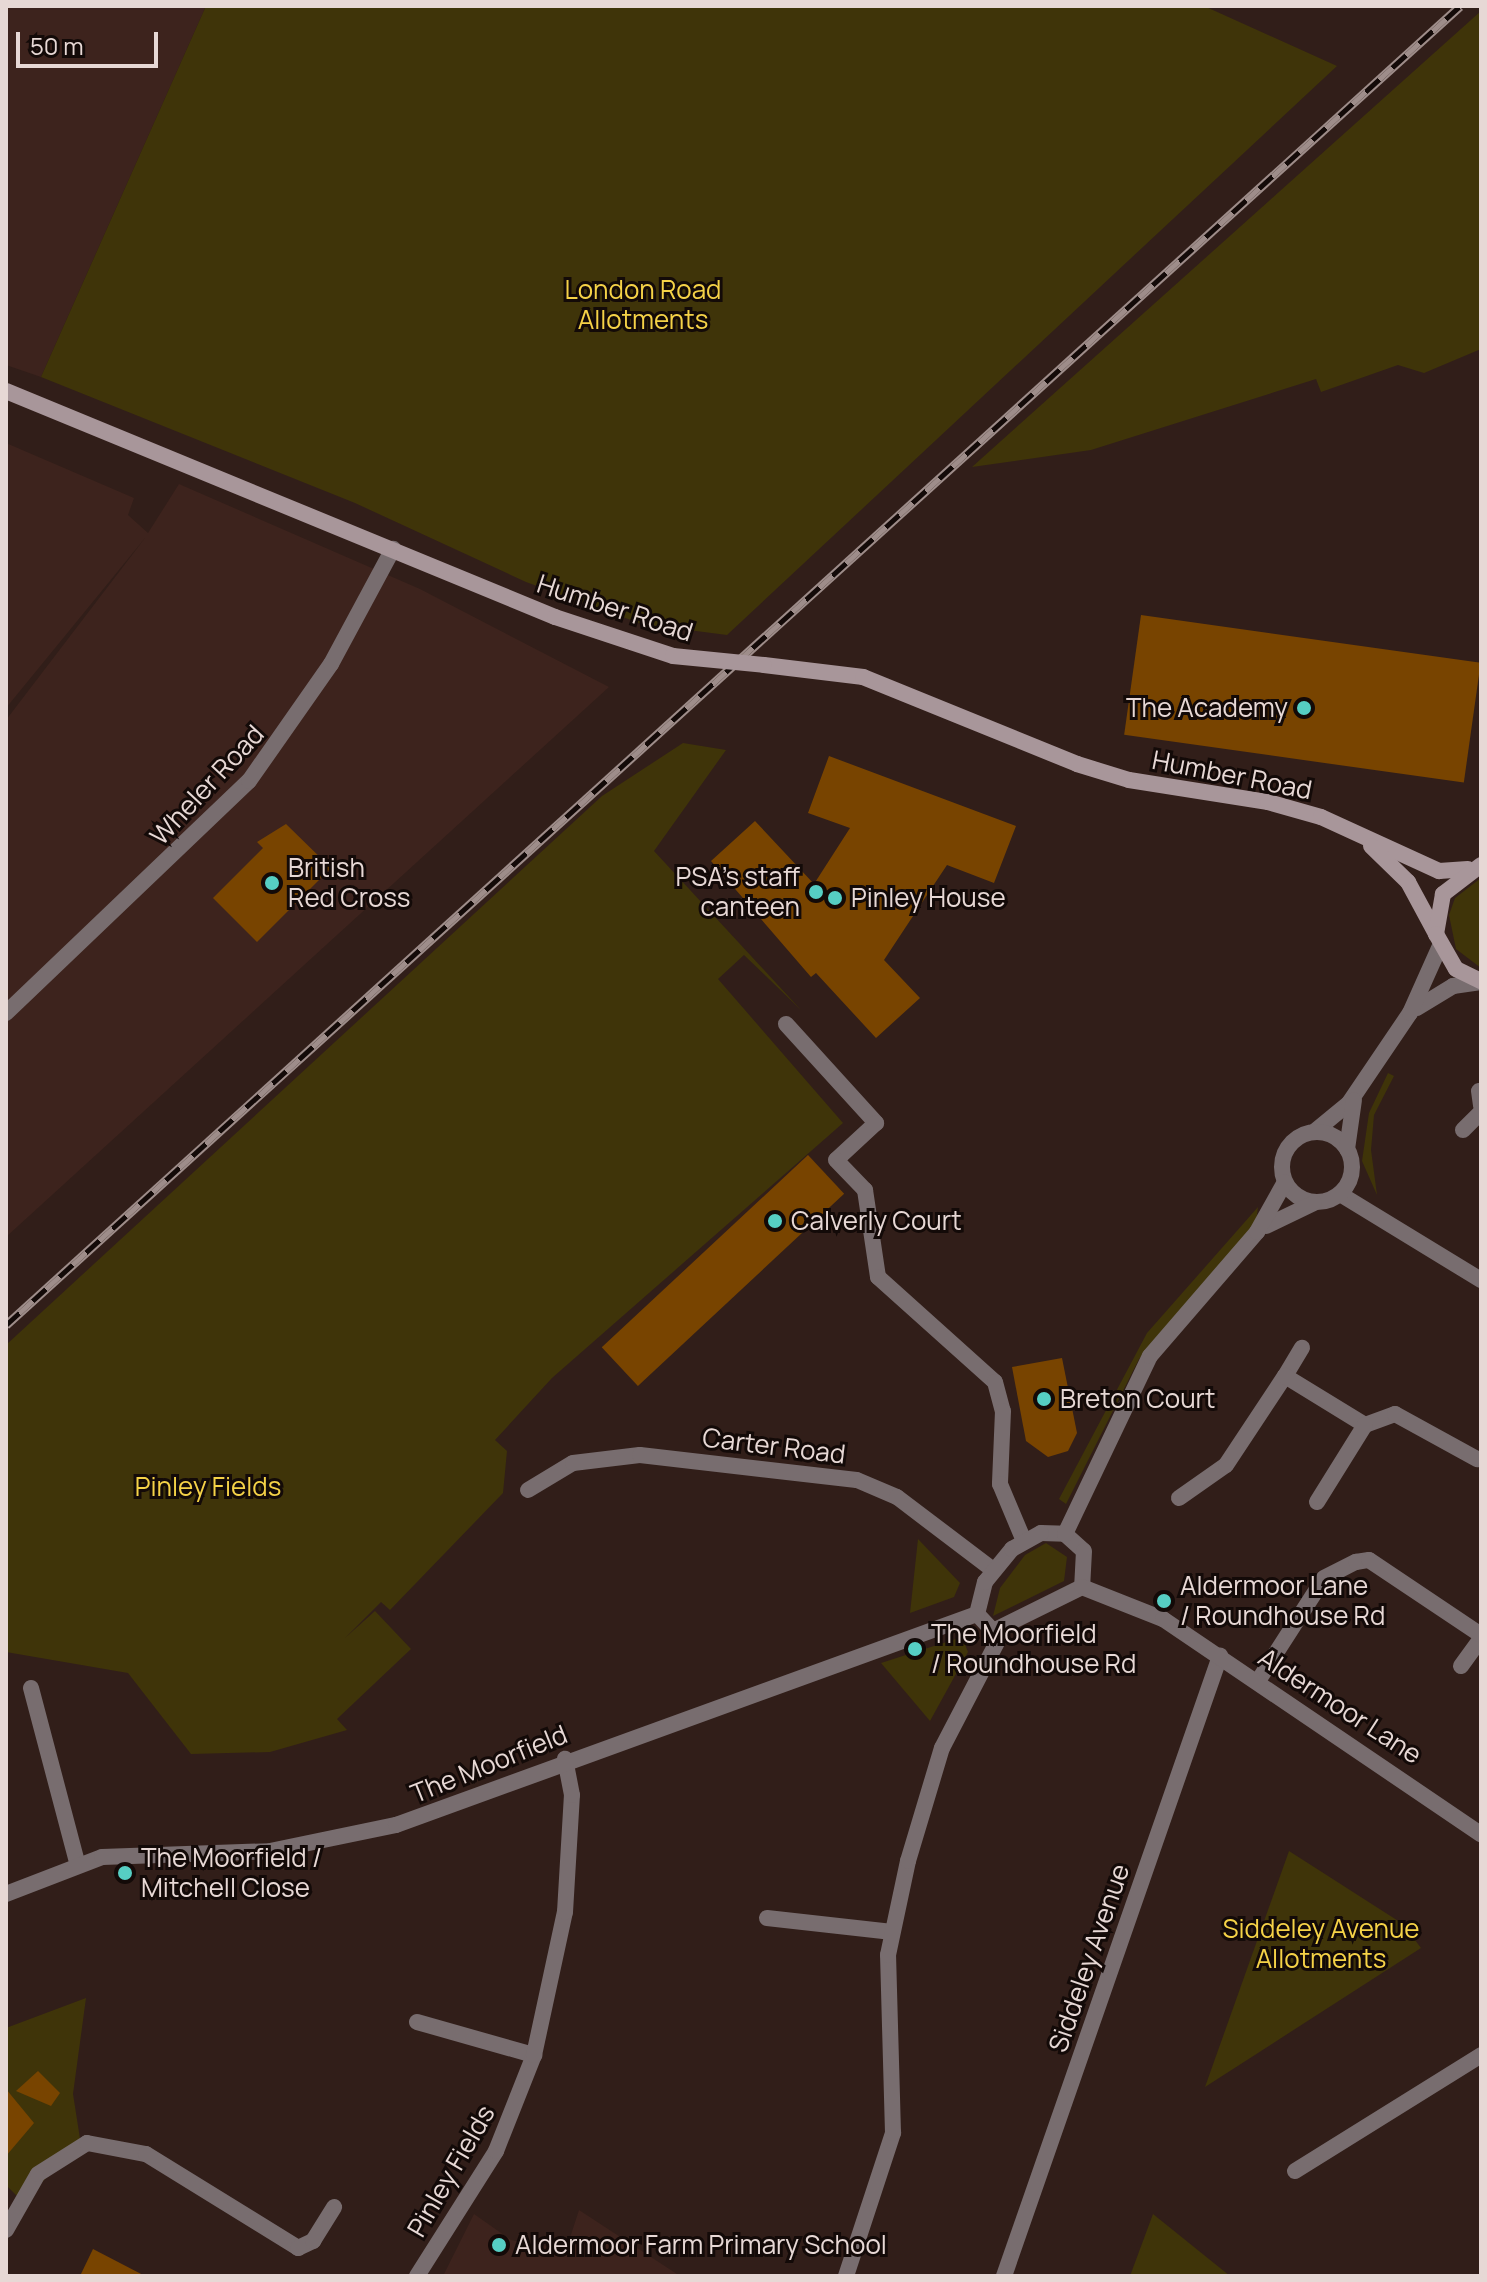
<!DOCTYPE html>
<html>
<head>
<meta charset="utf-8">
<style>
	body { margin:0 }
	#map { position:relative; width:1487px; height:2282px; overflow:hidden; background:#311e19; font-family:Manrope,sans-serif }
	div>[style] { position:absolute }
	.built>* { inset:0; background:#3d231d }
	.green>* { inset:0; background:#3f3409 }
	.building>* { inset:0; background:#784400; transform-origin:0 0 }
	.minor>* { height:16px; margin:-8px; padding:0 8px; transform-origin:8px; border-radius:8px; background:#786d6f }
	.tertiary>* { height:16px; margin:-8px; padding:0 8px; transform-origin:8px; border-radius:8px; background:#786d6f }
	.tertiary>.ring { margin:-8px; padding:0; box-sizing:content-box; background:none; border:16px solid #786d6f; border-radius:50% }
	.secondary>* { height:16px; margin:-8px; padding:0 8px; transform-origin:8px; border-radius:8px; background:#a8969a }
	.rail>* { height:9px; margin-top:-4.5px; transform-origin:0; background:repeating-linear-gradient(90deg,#130a08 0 18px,#9e8d8a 0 36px); box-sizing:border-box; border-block:2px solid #9e8d8a }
	.secondary-bridge>* { height:16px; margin:-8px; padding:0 8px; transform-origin:8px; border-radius:8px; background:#a8969a }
	.dots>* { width:22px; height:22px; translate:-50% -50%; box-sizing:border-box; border:4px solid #130a08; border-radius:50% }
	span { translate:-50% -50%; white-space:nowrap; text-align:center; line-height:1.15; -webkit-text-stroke:6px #130a08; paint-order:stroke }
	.park-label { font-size:26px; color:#f5d247 }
	.street-label { font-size:26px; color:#e7d8d5 }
	.poi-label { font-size:26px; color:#e7d8d5 }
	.right { translate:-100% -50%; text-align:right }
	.left { translate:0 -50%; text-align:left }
	.frame { position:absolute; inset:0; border:8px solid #e7d8d5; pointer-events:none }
	.scale { position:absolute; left:16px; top:32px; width:142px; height:36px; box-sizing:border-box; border:4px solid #e7d8d5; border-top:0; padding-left:10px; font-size:24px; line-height:28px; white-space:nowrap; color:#e7d8d5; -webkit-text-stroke:6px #130a08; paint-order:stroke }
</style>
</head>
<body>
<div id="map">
	<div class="built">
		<i style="clip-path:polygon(6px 6px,206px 6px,41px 377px,6px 365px)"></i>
		<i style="clip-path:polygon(6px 443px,134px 498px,128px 515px,148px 533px,179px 484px,420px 589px,609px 687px,6px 1237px,6px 720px,145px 538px,6px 708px)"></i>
		<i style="clip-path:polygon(579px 2210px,680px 2276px,443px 2276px,474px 2214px,511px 2240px,566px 2250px)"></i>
	</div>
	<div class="green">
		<i style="clip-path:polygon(206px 6px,1204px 6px,1337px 66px,727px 635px,642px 624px,526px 582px,355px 503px,41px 377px)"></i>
		<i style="clip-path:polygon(1481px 11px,1481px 349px,1424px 373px,1398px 365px,1321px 392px,1316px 379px,1091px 450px,972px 467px)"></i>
		<i style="clip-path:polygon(683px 743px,726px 750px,654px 851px,801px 1010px,744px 955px,718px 979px,843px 1123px,552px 1378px,495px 1440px,507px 1451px,503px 1493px,390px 1610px,381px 1602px,345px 1638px,375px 1611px,411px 1649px,337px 1719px,347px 1730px,270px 1752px,191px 1754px,128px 1673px,6px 1652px,6px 1345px,602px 796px)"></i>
		<i style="clip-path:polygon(1481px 878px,1481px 968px,1456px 949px,1449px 915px,1455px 898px)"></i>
		<i style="clip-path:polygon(1388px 1073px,1394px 1076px,1374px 1115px,1371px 1150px,1377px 1195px,1362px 1161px,1369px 1113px)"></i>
		<i style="clip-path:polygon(1258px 1207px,1256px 1222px,1139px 1359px,1066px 1504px,1059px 1499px,1147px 1333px)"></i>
		<i style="clip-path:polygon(918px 1539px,960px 1583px,954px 1597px,910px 1613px)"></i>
		<i style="clip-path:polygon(1046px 1543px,1067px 1557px,1064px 1581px,993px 1616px,1000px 1588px,1025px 1555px)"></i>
		<i style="clip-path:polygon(962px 1637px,968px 1652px,930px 1721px,881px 1663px)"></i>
		<i style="clip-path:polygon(1289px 1851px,1403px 1924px,1421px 1948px,1205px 2087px)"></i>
		<i style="clip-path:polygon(86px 1998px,73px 2094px,81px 2145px,22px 2201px,6px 2185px,6px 2028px)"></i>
		<i style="clip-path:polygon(1153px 2214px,1230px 2276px,1130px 2276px)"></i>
	</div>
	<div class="building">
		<i style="left:1141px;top:615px;width:343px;height:121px;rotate:8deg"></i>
		<i style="clip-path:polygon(829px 756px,1016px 826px,994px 883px,947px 865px,917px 910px,884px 960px,920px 998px,876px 1038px,816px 973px,811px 977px,711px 861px,755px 821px,814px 884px,850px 828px,808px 813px)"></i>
		<i style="clip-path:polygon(286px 824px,331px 868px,257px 942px,213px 898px,263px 848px,257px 842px)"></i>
		<i style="left:808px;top:1155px;width:53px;height:282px;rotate:47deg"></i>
		<i style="clip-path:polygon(1062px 1358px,1077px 1433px,1068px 1451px,1048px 1457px,1026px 1441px,1012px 1367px)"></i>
		<i style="clip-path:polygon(38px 2071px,60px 2093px,51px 2106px,16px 2091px)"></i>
		<i style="clip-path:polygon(6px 2089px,34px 2123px,6px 2156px)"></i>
		<i style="clip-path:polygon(93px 2249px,145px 2276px,80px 2276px)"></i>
	</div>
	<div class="minor">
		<i style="left:6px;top:1013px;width:336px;rotate:-43.7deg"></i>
		<i style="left:249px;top:781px;width:143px;rotate:-55deg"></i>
		<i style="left:331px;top:664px;width:131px;rotate:-61.7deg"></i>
		<i style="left:786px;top:1024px;width:134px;rotate:47.7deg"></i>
		<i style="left:876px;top:1123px;width:54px;rotate:137.2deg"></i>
		<i style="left:836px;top:1160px;width:42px;rotate:46deg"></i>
		<i style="left:865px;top:1190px;width:88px;rotate:81.5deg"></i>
		<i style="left:878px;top:1277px;width:157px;rotate:41.9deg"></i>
		<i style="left:995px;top:1382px;width:30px;rotate:75deg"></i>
		<i style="left:1003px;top:1411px;width:73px;rotate:92.4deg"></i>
		<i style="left:1000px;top:1484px;width:62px;rotate:67.2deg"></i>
		<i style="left:1479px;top:1091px;width:15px;rotate:82deg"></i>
		<i style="left:1463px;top:1130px;width:25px;rotate:-45deg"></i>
		<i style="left:1340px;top:1194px;width:165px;rotate:31.4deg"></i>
		<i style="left:1285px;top:1376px;width:33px;rotate:-59deg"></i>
		<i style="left:528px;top:1490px;width:52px;rotate:-31deg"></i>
		<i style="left:573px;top:1463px;width:67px;rotate:-6.8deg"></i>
		<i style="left:640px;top:1455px;width:218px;rotate:6.6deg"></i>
		<i style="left:857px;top:1480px;width:43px;rotate:23deg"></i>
		<i style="left:897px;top:1497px;width:121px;rotate:37.2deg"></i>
		<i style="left:1179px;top:1498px;width:57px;rotate:-35.1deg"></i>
		<i style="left:1226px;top:1465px;width:107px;rotate:-56.5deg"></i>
		<i style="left:1285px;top:1376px;width:94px;rotate:31.5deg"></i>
		<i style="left:1365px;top:1425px;width:32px;rotate:-20deg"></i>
		<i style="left:1395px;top:1414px;width:94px;rotate:28.8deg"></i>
		<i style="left:1317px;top:1502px;width:91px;rotate:-58.1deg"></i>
		<i style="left:1461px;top:1666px;width:34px;rotate:-54deg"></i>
		<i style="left:1258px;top:1681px;width:122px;rotate:-57.3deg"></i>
		<i style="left:1324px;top:1578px;width:36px;rotate:-27deg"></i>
		<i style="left:1356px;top:1562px;width:13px;rotate:-9deg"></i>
		<i style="left:1369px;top:1560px;width:135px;rotate:33.8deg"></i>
		<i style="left:31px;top:1688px;width:180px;rotate:75.2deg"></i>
		<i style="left:767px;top:1918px;width:126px;rotate:6.4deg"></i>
		<i style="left:417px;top:2022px;width:122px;rotate:15.8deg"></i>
		<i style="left:1295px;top:2171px;width:219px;rotate:-31.9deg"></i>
		<i style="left:6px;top:2230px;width:64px;rotate:-60.3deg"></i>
		<i style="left:38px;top:2174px;width:58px;rotate:-32.3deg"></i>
		<i style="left:87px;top:2143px;width:60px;rotate:10.6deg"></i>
		<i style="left:146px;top:2154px;width:179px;rotate:31.7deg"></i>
		<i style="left:298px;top:2248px;width:17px;rotate:-25deg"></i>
		<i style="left:313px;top:2241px;width:40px;rotate:-58deg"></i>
		<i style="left:417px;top:2276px;width:148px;rotate:-57.7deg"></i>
		<i style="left:496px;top:2151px;width:103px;rotate:-68.4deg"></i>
		<i style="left:534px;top:2055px;width:146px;rotate:-77.8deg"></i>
		<i style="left:565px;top:1912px;width:117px;rotate:-86.6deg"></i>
		<i style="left:572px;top:1795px;width:37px;rotate:-101deg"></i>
		<i style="left:846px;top:2276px;width:151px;rotate:-71.8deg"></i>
		<i style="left:893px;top:2133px;width:178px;rotate:-91.6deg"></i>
		<i style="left:888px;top:1955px;width:96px;rotate:-78deg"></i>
		<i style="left:908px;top:1861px;width:118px;rotate:-73.3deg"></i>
		<i style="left:942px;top:1748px;width:132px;rotate:-62.5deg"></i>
		<i style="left:1004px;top:2276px;width:657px;rotate:-70.79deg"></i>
	</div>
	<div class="tertiary">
		<i style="left:1417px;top:1008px;width:42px;rotate:-31.4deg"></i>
		<i style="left:1453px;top:986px;width:28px;rotate:-8deg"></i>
		<i style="left:1314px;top:1132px;width:45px;rotate:-39.6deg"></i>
		<i style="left:1349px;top:1103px;width:109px;rotate:-55.9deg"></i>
		<i style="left:1410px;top:1013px;width:73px;rotate:-65.9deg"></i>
		<i class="ring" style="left:1282px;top:1132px;width:54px;height:54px"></i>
		<i style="left:1347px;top:1149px;width:49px;rotate:-81.9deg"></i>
		<i style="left:1266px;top:1226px;width:53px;rotate:-25.6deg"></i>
		<i style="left:1041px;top:1533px;width:24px;rotate:2deg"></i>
		<i style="left:1065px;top:1534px;width:25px;rotate:42deg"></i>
		<i style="left:1084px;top:1551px;width:36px;rotate:93deg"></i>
		<i style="left:1082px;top:1587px;width:99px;rotate:153.7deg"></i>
		<i style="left:993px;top:1631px;width:23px;rotate:-133deg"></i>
		<i style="left:977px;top:1614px;width:33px;rotate:-76deg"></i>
		<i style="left:985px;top:1582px;width:43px;rotate:-50.7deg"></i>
		<i style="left:1012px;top:1549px;width:33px;rotate:-29deg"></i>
		<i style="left:1065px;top:1534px;width:197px;rotate:-64.5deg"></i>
		<i style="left:1150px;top:1356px;width:164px;rotate:-49.2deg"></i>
		<i style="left:1257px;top:1232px;width:57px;rotate:-60.8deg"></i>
		<i style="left:1082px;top:1587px;width:87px;rotate:21.6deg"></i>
		<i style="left:1163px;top:1619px;width:384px;rotate:34.1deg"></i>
		<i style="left:6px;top:1894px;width:103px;rotate:-21.1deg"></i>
		<i style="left:102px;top:1857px;width:168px;rotate:-2deg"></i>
		<i style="left:270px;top:1851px;width:129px;rotate:-11.7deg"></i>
		<i style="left:396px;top:1825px;width:618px;rotate:-19.96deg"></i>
	</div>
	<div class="secondary">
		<i style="left:6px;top:391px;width:594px;rotate:22.37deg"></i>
		<i style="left:555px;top:617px;width:124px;rotate:18.3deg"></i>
		<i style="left:764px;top:665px;width:100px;rotate:6.9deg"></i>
		<i style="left:863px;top:677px;width:231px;rotate:22.1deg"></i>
		<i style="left:1077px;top:764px;width:54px;rotate:17.1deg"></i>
		<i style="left:1129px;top:780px;width:141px;rotate:9deg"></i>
		<i style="left:1268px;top:802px;width:55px;rotate:15.8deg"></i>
		<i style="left:1321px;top:817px;width:130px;rotate:24.6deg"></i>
		<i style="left:1439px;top:871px;width:29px;rotate:-4deg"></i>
		<i style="left:1371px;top:846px;width:52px;rotate:44.2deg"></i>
		<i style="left:1408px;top:882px;width:57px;rotate:61.6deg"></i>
		<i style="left:1481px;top:865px;width:48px;rotate:142.7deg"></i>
		<i style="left:1443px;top:894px;width:41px;rotate:99.9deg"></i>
		<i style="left:1436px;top:934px;width:40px;rotate:60.3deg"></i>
		<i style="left:1456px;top:969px;width:28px;rotate:26deg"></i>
	</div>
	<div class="rail">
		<i style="left:6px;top:1325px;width:1963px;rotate:-42.21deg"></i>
	</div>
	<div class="secondary-bridge">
		<i style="left:673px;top:656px;width:91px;rotate:5.6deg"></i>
	</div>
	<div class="dots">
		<i style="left:1304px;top:708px;background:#56cec3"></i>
		<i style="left:272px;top:883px;background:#56cec3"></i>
		<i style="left:816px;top:892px;background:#56cec3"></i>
		<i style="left:835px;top:898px;background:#56cec3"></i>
		<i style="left:775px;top:1221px;background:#56cec3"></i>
		<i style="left:1044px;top:1399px;background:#56cec3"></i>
		<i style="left:1164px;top:1601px;background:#56cec3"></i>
		<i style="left:915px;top:1649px;background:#56cec3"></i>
		<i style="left:125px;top:1873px;background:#56cec3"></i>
		<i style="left:499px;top:2245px;background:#56cec3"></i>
	</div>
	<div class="park-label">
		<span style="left:643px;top:305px">London Road<br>Allotments</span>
		<span style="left:208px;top:1487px">Pinley Fields</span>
		<span style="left:1321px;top:1944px">Siddeley Avenue<br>Allotments</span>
	</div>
	<div class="street-label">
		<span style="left:615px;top:608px;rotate:18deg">Humber Road</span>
		<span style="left:1232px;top:775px;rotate:11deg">Humber Road</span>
		<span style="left:207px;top:785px;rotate:-47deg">Wheler Road</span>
		<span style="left:774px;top:1446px;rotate:7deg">Carter Road</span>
		<span style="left:1340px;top:1706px;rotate:33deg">Aldermoor Lane</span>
		<span style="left:489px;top:1764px;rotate:-22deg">The Moorfield</span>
		<span style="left:1089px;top:1958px;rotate:-71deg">Siddeley Avenue</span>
		<span style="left:451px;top:2171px;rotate:-60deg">Pinley Fields</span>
	</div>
	<div class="poi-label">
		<span class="right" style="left:1288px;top:708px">The Academy</span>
		<span class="left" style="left:288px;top:883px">British<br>Red Cross</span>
		<span class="right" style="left:800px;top:892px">PSA's staff<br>canteen</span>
		<span class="left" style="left:851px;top:898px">Pinley House</span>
		<span class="left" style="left:791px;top:1221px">Calverly Court</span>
		<span class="left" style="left:1060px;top:1399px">Breton Court</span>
		<span class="left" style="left:1180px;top:1601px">Aldermoor Lane<br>/ Roundhouse Rd</span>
		<span class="left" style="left:931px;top:1649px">The Moorfield<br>/ Roundhouse Rd</span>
		<span class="left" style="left:141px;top:1873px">The Moorfield /<br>Mitchell Close</span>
		<span class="left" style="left:515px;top:2245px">Aldermoor Farm Primary School</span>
	</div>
	<div class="frame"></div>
	<div class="scale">50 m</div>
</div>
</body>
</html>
